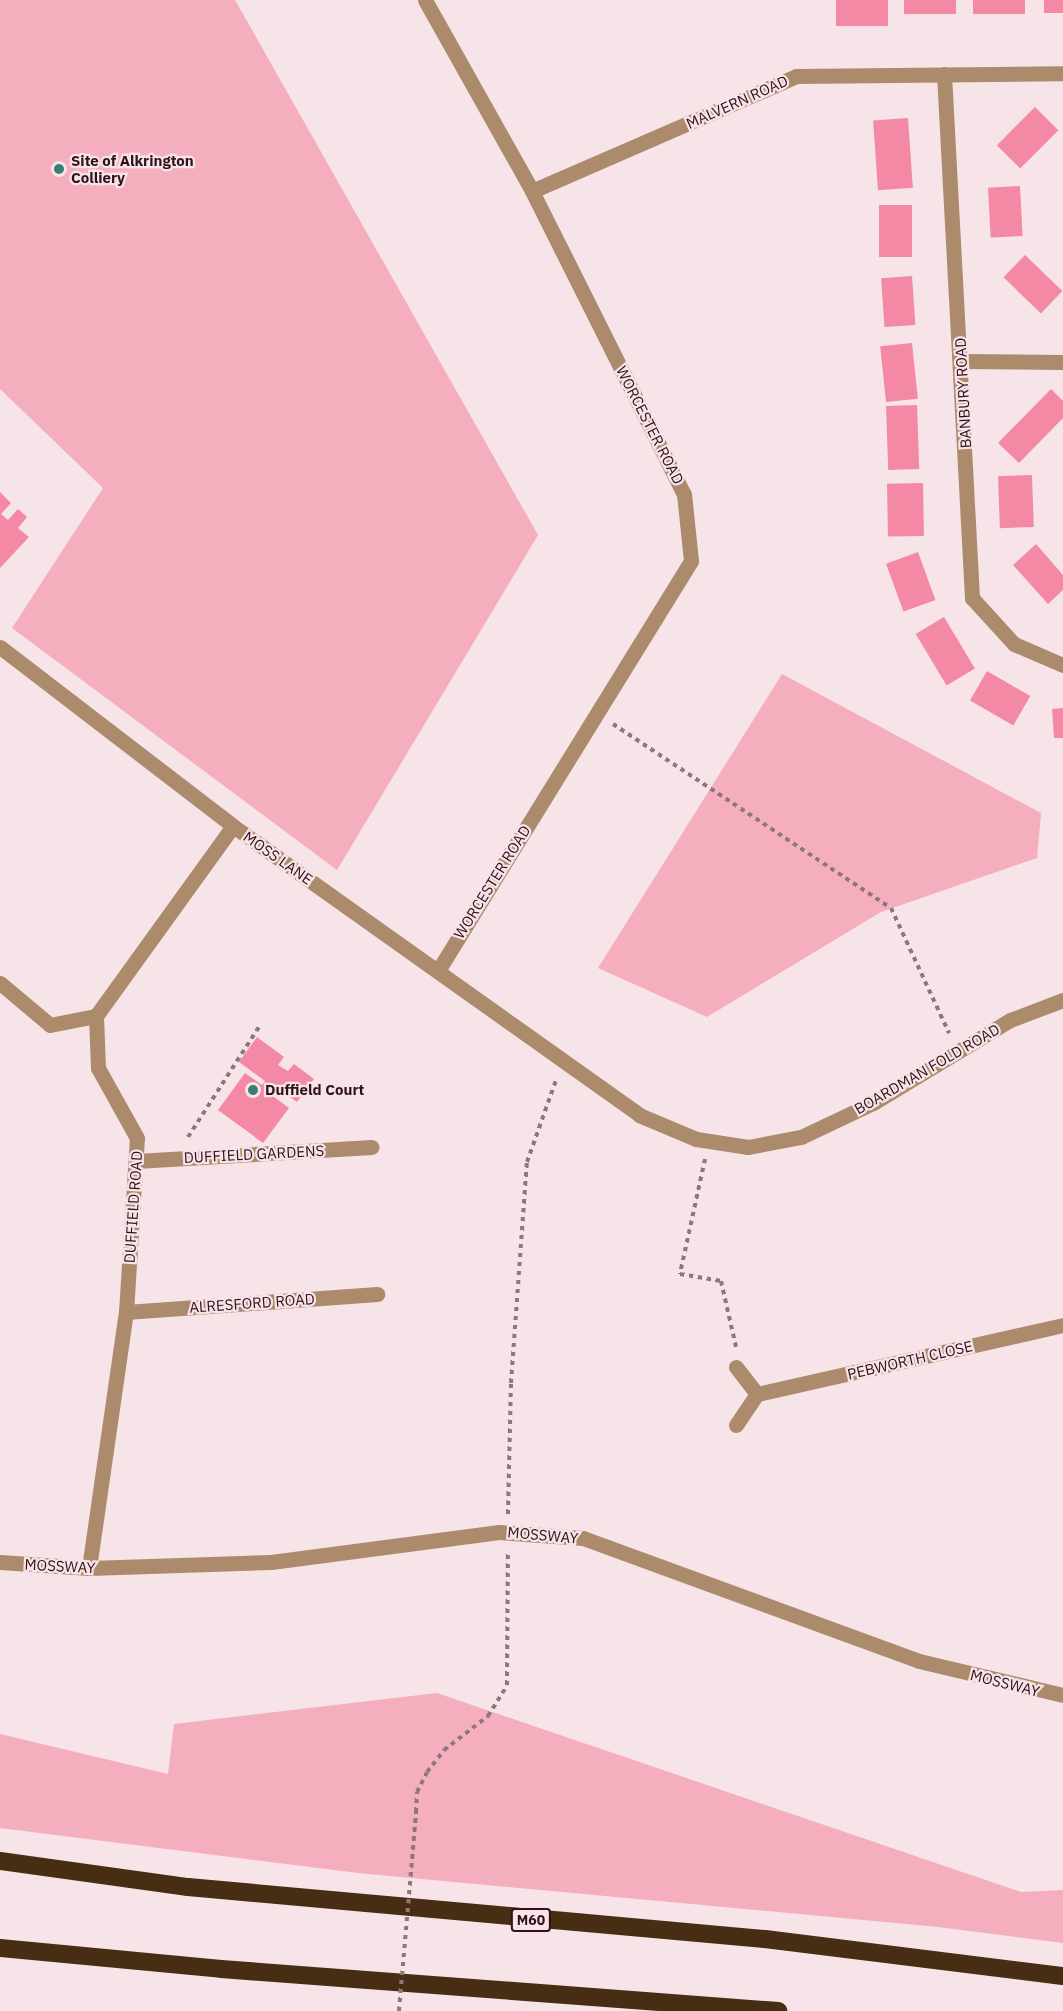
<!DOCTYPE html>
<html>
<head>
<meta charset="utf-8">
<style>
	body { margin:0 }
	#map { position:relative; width:1063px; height:2011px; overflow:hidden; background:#f7e4e8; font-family:"IBM Plex Sans",sans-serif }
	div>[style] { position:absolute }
	.green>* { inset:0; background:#f5aebe }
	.building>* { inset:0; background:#f389a5; transform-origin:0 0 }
	.path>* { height:4px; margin-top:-2px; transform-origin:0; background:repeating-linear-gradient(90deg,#8f767c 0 4.5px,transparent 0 9px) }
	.street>* { height:15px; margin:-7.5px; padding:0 7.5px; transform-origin:7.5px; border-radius:7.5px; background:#ac8b6c }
	.highway>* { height:18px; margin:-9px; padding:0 9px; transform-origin:9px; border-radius:9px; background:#462d14 }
	.path-bridge>* { height:4px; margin-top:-2px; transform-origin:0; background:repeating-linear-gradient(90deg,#8f767c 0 4.5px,transparent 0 9px) }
	.dots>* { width:16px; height:16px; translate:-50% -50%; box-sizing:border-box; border:3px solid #f7e4e8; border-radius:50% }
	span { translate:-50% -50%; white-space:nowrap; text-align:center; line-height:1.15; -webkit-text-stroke:4.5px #f7e4e8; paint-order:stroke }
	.shield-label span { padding:2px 4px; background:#f7e4e8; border:2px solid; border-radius:4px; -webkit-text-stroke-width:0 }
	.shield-label { font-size:14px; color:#31121b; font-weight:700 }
	.street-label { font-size:15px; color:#31121b }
	.poi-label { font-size:15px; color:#31121b; font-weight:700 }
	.left { translate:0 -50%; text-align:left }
</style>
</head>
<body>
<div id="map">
	<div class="green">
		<i style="clip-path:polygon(0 0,235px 0,538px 535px,337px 870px,12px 628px,103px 488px,0 389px)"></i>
		<i style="clip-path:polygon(782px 674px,1041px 813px,1037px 858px,881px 912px,707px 1017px,598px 968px)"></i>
		<i style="clip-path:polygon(437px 1693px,1021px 1892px,1063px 1890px,1063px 1943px,938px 1927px,358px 1873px,0 1828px,0 1734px,168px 1774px,174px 1724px)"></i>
	</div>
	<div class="building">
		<i style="left:836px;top:0;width:52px;height:26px"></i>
		<i style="left:904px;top:0;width:52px;height:14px"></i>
		<i style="left:973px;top:0;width:52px;height:14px"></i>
		<i style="left:1044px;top:0;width:19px;height:13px"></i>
		<i style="left:1035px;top:107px;width:33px;height:54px;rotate:45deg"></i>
		<i style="left:908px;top:118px;width:70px;height:35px;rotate:86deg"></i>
		<i style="left:1020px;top:186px;width:50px;height:32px;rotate:87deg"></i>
		<i style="left:879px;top:205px;width:33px;height:52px"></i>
		<i style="left:1025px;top:255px;width:52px;height:31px;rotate:44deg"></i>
		<i style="left:912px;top:276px;width:49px;height:31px;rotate:86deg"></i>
		<i style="left:912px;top:343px;width:56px;height:32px;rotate:84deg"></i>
		<i style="clip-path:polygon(1051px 389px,1063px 401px,1063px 418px,1019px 463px,998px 443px)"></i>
		<i style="left:917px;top:405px;width:64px;height:31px;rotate:88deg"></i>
		<i style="left:1032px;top:475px;width:52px;height:34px;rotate:88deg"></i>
		<i style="left:923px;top:483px;width:53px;height:36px;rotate:89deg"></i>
		<i style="clip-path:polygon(0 492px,11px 503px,1px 514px,8px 520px,18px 509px,27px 517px,18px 528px,29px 537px,0 568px)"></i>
		<i style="clip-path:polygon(1036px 544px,1063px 575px,1063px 590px,1048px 604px,1013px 565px)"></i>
		<i style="left:918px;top:552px;width:51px;height:34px;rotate:70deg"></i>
		<i style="left:944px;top:617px;width:60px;height:33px;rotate:59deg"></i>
		<i style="left:987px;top:671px;width:50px;height:34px;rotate:30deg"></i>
		<i style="clip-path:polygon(1063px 708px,1063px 738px,1054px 738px,1052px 709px)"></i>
		<i style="clip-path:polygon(257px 1037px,284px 1057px,278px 1065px,288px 1071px,294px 1064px,314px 1079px,297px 1102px,275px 1086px,270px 1094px,289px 1108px,263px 1143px,218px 1110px,245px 1073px,262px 1085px,265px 1081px,239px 1062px)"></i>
	</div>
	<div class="path">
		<i style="left:613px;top:724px;width:333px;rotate:33.5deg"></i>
		<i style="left:891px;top:908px;width:138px;rotate:65.1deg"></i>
		<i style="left:188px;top:1137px;width:131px;rotate:-57.2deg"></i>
		<i style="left:705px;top:1159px;width:118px;rotate:102.3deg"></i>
		<i style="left:680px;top:1274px;width:42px;rotate:9.7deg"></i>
		<i style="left:721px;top:1281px;width:68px;rotate:77.2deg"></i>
		<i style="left:508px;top:1514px;width:131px;rotate:-88.7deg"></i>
		<i style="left:511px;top:1383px;width:222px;rotate:-85.9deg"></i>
		<i style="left:527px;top:1162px;width:87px;rotate:-70.5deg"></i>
		<i style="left:416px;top:1812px;width:20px;rotate:-87deg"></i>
		<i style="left:417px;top:1792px;width:22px;rotate:-63deg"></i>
		<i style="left:427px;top:1772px;width:28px;rotate:-52deg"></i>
		<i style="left:444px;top:1750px;width:56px;rotate:-37.7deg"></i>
		<i style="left:488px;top:1716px;width:36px;rotate:-58deg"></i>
		<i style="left:507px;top:1685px;width:133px;rotate:-89.6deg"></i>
	</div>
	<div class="street">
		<i style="left:425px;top:0;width:219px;rotate:60.7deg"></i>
		<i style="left:532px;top:191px;width:339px;rotate:63.4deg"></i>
		<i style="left:684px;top:494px;width:67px;rotate:84deg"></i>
		<i style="left:691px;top:561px;width:481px;rotate:121.7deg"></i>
		<i style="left:944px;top:74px;width:525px;rotate:86.94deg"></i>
		<i style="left:972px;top:598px;width:62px;rotate:47.6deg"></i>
		<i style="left:1014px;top:644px;width:53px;rotate:23.2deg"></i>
		<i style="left:532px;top:191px;width:288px;rotate:-23.5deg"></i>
		<i style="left:796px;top:76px;width:267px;rotate:-0.6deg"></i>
		<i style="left:961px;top:361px;width:102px;rotate:0.6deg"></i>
		<i style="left:0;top:647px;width:294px;rotate:37.5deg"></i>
		<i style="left:233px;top:826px;width:498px;rotate:35.4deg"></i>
		<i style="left:639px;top:1115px;width:62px;rotate:22.8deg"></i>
		<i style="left:696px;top:1139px;width:53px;rotate:8.7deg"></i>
		<i style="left:748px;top:1147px;width:54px;rotate:-10.7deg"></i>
		<i style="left:801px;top:1137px;width:80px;rotate:-25.3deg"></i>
		<i style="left:873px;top:1103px;width:160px;rotate:-31.2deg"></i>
		<i style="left:1010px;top:1020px;width:57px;rotate:-20.7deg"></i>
		<i style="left:0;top:983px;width:65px;rotate:40deg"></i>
		<i style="left:50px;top:1025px;width:47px;rotate:-11.1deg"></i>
		<i style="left:136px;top:1161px;width:236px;rotate:-3.4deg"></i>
		<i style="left:126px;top:1312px;width:252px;rotate:-4.1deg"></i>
		<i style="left:736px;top:1367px;width:34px;rotate:52deg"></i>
		<i style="left:757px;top:1394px;width:314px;rotate:-12.7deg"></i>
		<i style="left:736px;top:1425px;width:37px;rotate:-56deg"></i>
		<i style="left:0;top:1562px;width:89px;rotate:3.9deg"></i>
		<i style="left:89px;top:1568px;width:182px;rotate:-1.9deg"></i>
		<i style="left:271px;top:1562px;width:230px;rotate:-7.5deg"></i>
		<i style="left:499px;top:1532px;width:84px;rotate:4.1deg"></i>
		<i style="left:583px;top:1538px;width:358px;rotate:20.1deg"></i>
		<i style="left:919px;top:1661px;width:148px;rotate:13.3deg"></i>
		<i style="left:89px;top:1568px;width:259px;rotate:-81.8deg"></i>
		<i style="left:126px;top:1312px;width:174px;rotate:-86.4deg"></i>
		<i style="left:137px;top:1138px;width:80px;rotate:-119.1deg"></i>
		<i style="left:98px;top:1068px;width:52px;rotate:-92.2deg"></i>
		<i style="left:96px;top:1016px;width:234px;rotate:-54.2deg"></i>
	</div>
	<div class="highway">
		<i style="left:0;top:1861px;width:190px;rotate:7.9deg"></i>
		<i style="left:188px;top:1887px;width:579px;rotate:5.15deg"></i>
		<i style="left:765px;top:1939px;width:300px;rotate:7.1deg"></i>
		<i style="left:0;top:1948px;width:222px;rotate:5.4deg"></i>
		<i style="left:221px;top:1969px;width:559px;rotate:4.31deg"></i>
	</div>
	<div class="path-bridge">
		<i style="left:399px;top:2011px;width:200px;rotate:-85.1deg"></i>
	</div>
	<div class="dots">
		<i style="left:59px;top:169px;background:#387e75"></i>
		<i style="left:253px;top:1090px;background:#387e75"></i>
	</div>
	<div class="shield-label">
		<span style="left:531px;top:1920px">M60</span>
	</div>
	<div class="street-label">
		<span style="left:737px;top:102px;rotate:-24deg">MALVERN ROAD</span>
		<span style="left:963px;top:393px;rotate:-93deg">BANBURY ROAD</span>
		<span style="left:650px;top:425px;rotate:63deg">WORCESTER ROAD</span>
		<span style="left:278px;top:858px;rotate:35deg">MOSS LANE</span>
		<span style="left:492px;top:882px;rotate:-58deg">WORCESTER ROAD</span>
		<span style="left:927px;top:1069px;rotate:-30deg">BOARDMAN FOLD ROAD</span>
		<span style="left:254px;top:1154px;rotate:-3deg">DUFFIELD GARDENS</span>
		<span style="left:133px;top:1207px;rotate:-86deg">DUFFIELD ROAD</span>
		<span style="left:252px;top:1303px;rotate:-4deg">ALRESFORD ROAD</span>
		<span style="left:910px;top:1360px;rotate:-13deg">PEBWORTH CLOSE</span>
		<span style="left:543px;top:1535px;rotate:5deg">MOSSWAY</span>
		<span style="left:60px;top:1566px;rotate:3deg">MOSSWAY</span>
		<span style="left:1005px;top:1683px;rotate:14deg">MOSSWAY</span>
	</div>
	<div class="poi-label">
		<span class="left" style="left:71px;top:169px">Site of Alkrington<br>Colliery</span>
		<span class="left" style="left:265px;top:1090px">Duffield Court</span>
	</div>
</div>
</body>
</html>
